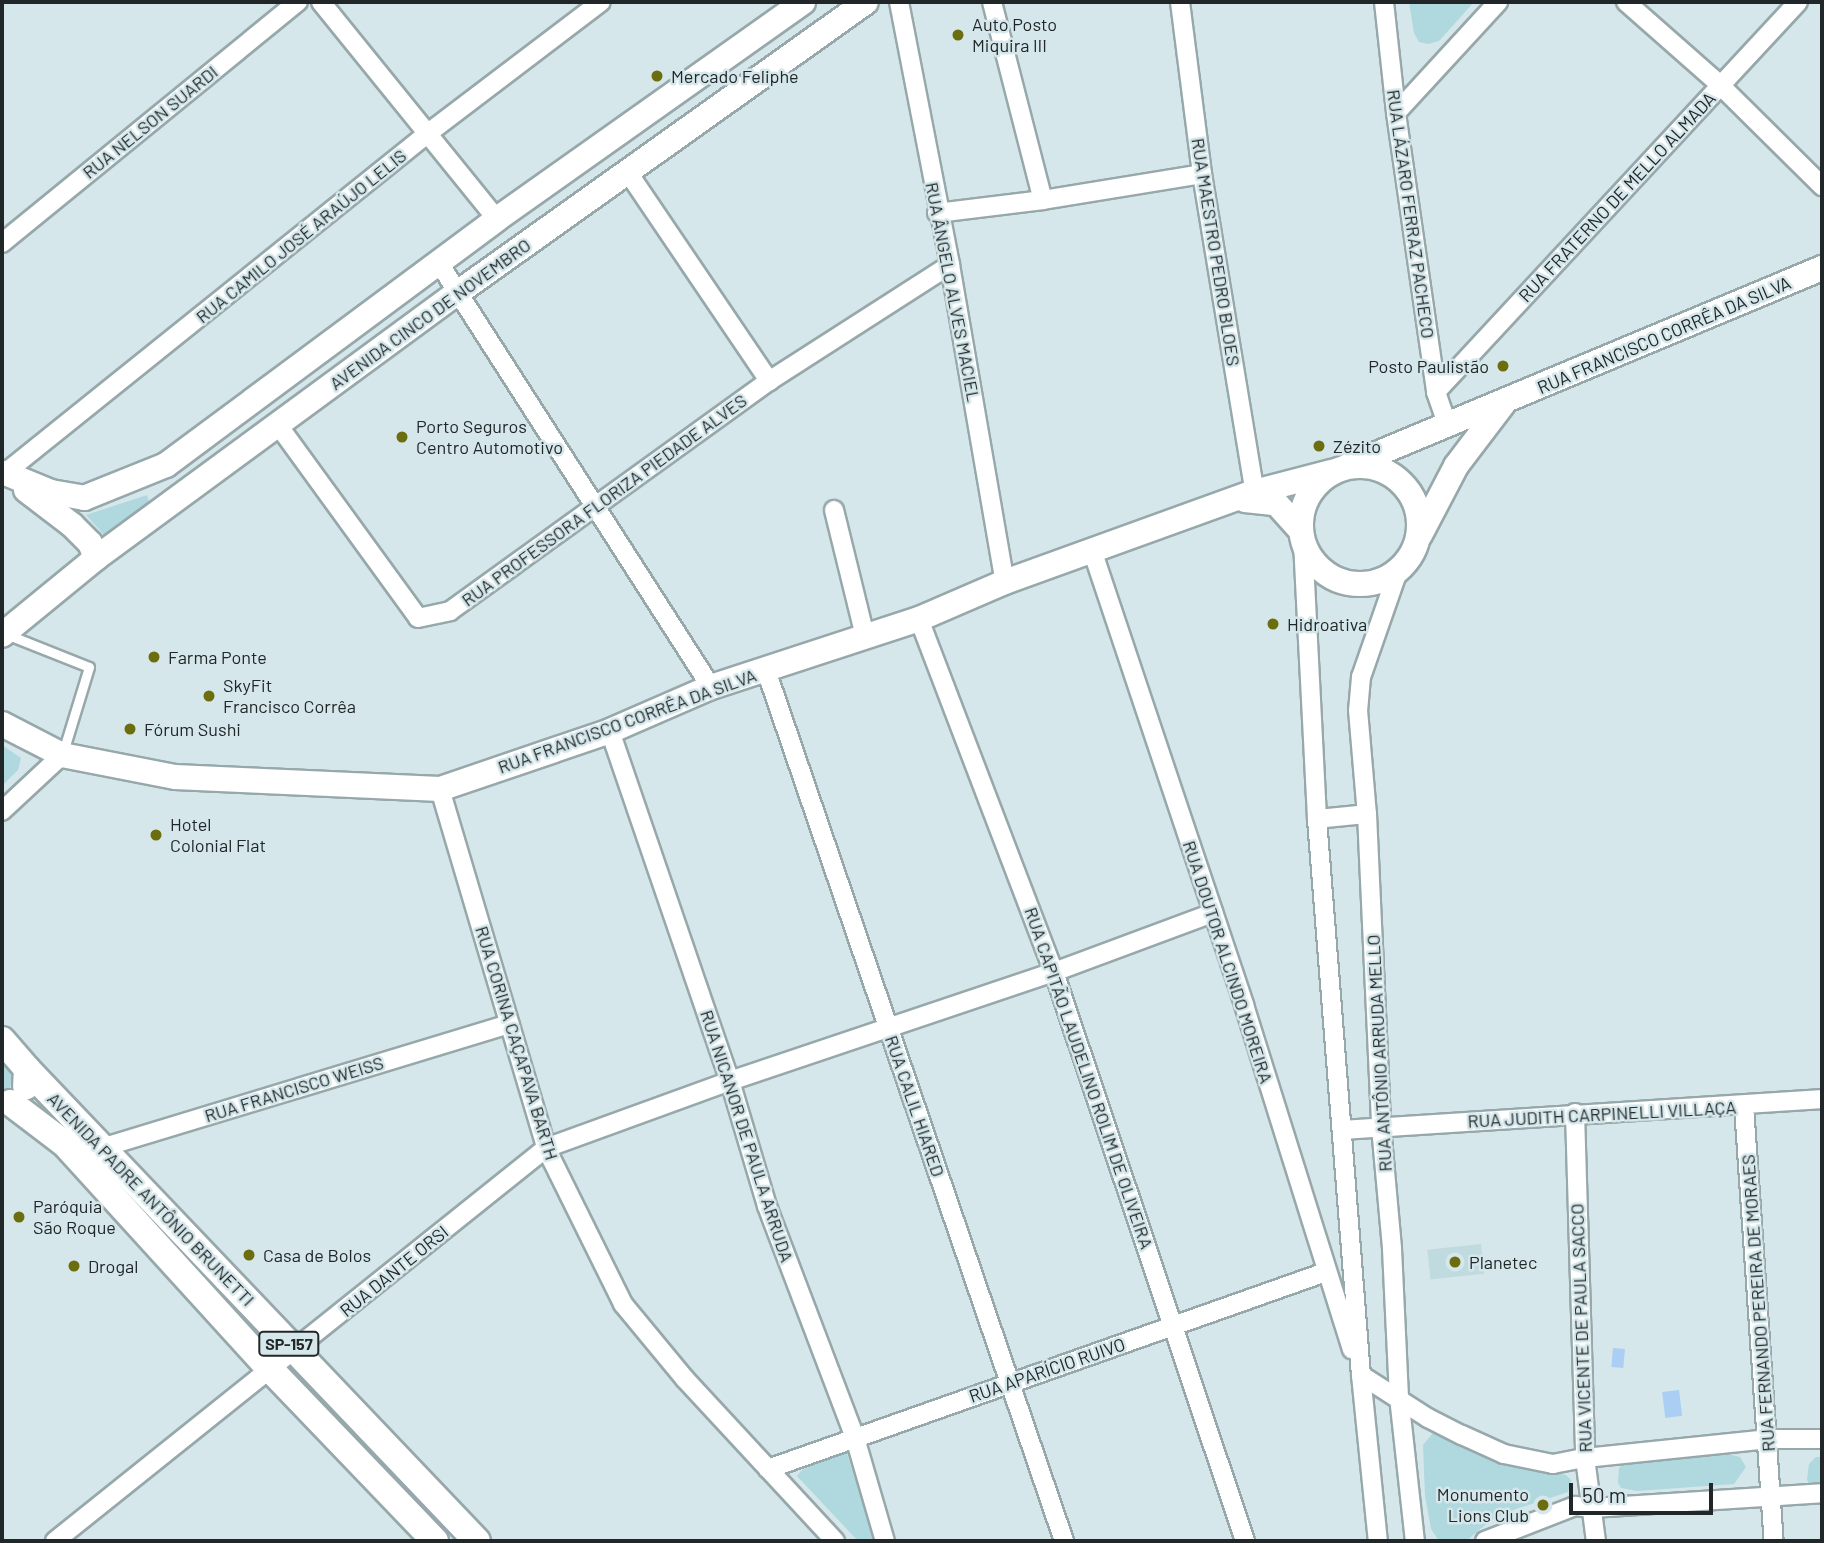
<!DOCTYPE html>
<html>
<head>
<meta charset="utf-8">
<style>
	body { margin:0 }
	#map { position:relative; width:1824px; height:1543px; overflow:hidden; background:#d5e7ea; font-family:Barlow,sans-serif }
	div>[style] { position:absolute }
	.built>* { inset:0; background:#c0dbdf; transform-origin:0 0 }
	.green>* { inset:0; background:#b0d8df }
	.water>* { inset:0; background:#abcef4; transform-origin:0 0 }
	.roads { filter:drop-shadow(2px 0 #97a8ab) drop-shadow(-2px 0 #97a8ab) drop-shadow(0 2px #97a8ab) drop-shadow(0 -2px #97a8ab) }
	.service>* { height:9px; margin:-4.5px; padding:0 4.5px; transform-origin:4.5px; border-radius:4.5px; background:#fff }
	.minor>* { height:18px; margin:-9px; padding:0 9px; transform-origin:9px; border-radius:9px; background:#fff }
	.secondary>* { height:24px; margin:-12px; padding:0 12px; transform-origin:12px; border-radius:12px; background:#fff }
	.secondary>.ring { margin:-12px; padding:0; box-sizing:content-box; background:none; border:24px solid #fff; border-radius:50% }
	.primary>* { height:26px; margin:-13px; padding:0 13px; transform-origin:13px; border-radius:13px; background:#fff }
	.dots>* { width:19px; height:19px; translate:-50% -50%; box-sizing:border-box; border:4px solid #d5e7ea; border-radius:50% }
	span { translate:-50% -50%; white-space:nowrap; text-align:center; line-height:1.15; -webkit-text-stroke:5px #d5e7ea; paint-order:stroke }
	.shield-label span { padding:2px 5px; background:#d5e7ea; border:2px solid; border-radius:5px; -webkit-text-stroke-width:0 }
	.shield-label { font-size:16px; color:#212729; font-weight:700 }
	.poi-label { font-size:18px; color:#212729 }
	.left { translate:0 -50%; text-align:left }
	.right { translate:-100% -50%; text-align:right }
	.street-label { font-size:18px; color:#212729 }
	.frame { position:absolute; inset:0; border:4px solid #212729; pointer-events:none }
	.scale { position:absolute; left:1569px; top:1483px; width:144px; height:32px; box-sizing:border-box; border:4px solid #212729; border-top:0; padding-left:9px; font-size:21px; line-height:24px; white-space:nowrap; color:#212729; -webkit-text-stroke:5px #d5e7ea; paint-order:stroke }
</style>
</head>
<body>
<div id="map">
	<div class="built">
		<i style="left:1481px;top:1244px;width:30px;height:54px;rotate:84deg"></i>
	</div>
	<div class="green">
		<i style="clip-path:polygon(1409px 2px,1474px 2px,1439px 41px,1428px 44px,1419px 42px,1414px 33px)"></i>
		<i style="clip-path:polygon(147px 495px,150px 505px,105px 536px,86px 515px)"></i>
		<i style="clip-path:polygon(2px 745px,21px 758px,18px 770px,2px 786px)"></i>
		<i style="clip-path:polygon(2px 1052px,14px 1070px,10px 1089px,4px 1091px,2px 1090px)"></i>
		<i style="clip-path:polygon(1444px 1429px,1475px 1450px,1508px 1465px,1566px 1475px,1571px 1480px,1568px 1492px,1516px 1509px,1490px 1521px,1466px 1541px,1439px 1541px,1431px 1529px,1425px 1496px,1423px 1445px,1433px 1433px)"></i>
		<i style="clip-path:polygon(846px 1451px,875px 1541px,858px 1541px,797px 1476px,802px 1470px)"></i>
		<i style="clip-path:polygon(1725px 1453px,1740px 1457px,1746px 1467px,1734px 1484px,1637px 1491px,1621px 1488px,1618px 1483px,1619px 1468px,1629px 1459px)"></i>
		<i style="clip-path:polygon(1816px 1457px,1822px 1457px,1822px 1487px,1809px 1485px,1807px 1479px,1809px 1464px)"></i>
	</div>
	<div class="water">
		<i style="left:1613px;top:1348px;width:12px;height:19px;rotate:5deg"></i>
		<i style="left:1679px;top:1390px;width:26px;height:17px;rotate:83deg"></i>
	</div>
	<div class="roads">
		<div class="service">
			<i style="left:6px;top:634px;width:89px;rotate:21.7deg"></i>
			<i style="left:89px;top:667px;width:89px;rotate:107deg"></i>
		</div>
		<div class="minor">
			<i style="left:321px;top:2px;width:279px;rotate:51deg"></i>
			<i style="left:899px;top:2px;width:268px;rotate:79deg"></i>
			<i style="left:950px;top:265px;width:322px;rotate:80.2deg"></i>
			<i style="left:992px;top:2px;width:204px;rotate:75.6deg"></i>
			<i style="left:1180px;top:2px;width:173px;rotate:82.7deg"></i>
			<i style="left:1202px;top:174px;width:331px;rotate:80.6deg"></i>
			<i style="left:1384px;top:2px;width:112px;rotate:83.8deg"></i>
			<i style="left:1396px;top:113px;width:282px;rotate:81.8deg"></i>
			<i style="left:1436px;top:392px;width:34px;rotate:71deg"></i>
			<i style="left:1626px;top:2px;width:125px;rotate:41.4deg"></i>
			<i style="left:1720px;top:85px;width:144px;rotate:44.7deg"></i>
			<i style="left:1396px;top:113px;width:151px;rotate:-47.4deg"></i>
			<i style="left:627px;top:171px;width:254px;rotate:55.9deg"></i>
			<i style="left:937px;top:213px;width:107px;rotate:-7deg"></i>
			<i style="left:1043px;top:200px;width:161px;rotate:-9.3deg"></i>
			<i style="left:2px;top:243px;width:382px;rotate:-39.2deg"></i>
			<i style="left:439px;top:263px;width:504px;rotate:57.32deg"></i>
			<i style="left:1436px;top:392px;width:532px;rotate:-47.13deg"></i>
			<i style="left:278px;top:425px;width:238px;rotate:54deg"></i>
			<i style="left:418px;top:618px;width:33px;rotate:-12deg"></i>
			<i style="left:450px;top:611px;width:393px;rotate:-35.8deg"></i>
			<i style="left:769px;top:381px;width:215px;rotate:-32.7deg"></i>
			<i style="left:5px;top:473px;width:541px;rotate:-38.78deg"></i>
			<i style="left:427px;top:134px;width:218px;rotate:-37.2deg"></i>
			<i style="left:834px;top:510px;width:130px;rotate:76.2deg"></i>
			<i style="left:1303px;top:542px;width:277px;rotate:87.1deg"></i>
			<i style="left:1317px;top:819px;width:558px;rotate:85.48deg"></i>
			<i style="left:1361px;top:1375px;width:167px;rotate:84.2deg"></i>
			<i style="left:1092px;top:550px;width:480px;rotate:71.5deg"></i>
			<i style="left:1244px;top:1005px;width:361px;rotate:72.6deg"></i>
			<i style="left:1398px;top:571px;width:112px;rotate:109.2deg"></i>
			<i style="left:1361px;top:677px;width:33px;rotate:95deg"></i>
			<i style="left:1358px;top:710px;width:104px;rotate:85.1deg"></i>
			<i style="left:1367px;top:814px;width:313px;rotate:87.4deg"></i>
			<i style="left:1381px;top:1127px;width:122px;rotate:84.8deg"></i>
			<i style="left:1392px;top:1249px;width:148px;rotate:87.3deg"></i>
			<i style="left:1399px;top:1397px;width:145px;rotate:83.7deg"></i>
			<i style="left:919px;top:619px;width:378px;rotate:69.1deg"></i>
			<i style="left:1054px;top:972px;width:600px;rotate:71.44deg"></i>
			<i style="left:766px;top:670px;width:921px;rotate:71.11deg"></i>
			<i style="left:610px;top:731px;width:370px;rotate:71.1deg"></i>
			<i style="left:730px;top:1081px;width:130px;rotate:73.5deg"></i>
			<i style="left:767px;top:1206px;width:248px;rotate:69.2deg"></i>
			<i style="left:855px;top:1438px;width:107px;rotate:73.8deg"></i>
			<i style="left:440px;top:789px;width:374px;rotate:73.5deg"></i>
			<i style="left:546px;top:1148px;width:174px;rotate:63.7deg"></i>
			<i style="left:623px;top:1304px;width:97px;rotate:50.4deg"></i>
			<i style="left:685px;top:1379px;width:221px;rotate:47.2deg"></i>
			<i style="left:2px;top:811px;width:82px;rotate:-43deg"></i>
			<i style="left:1317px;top:819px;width:50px;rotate:-5.7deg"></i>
			<i style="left:1744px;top:1106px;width:436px;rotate:86.1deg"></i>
			<i style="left:1575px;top:1113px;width:345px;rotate:88.3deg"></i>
			<i style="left:1585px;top:1458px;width:84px;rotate:82.5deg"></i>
			<i style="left:1343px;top:1130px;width:480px;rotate:-3.7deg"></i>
			<i style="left:96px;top:1153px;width:7px;rotate:-45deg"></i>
			<i style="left:101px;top:1148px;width:427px;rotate:-16.9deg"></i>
			<i style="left:1361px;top:1375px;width:80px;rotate:32.7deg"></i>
			<i style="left:1428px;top:1418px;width:38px;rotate:27deg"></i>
			<i style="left:1462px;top:1435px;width:46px;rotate:24.3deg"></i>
			<i style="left:1504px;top:1454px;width:50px;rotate:11.5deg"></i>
			<i style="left:1553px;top:1464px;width:33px;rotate:-11deg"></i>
			<i style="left:1585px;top:1458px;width:185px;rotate:-5.9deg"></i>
			<i style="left:1769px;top:1439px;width:53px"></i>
			<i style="left:768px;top:1469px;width:592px;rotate:-19.45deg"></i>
			<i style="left:55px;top:1541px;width:629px;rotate:-38.67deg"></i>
			<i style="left:546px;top:1148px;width:196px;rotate:-20deg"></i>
			<i style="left:730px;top:1081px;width:342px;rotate:-18.6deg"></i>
			<i style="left:1054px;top:972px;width:170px;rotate:-20.4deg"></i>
			<i style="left:1485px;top:1541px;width:97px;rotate:-21.3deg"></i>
			<i style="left:1575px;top:1506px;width:17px;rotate:7deg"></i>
			<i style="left:1592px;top:1508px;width:230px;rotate:-3.7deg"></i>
		</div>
		<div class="secondary">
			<i class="ring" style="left:1301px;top:466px;width:94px;height:94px"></i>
			<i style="left:1348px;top:466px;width:514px;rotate:-22.67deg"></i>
			<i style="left:5px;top:473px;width:50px;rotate:22.4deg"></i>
			<i style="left:51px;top:492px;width:34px;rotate:10deg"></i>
			<i style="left:84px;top:498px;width:88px;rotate:-21.9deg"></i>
			<i style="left:166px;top:465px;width:412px;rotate:-36.6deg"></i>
			<i style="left:497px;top:219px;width:375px;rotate:-35.3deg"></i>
			<i style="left:26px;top:490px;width:58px;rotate:37.3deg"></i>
			<i style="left:72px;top:525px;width:25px;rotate:45deg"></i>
			<i style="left:90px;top:543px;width:16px;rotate:68deg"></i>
			<i style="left:1245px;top:500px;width:31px;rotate:6deg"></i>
			<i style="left:1276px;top:503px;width:36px;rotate:48deg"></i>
			<i style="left:1420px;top:535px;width:78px;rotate:-62.4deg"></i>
			<i style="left:1456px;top:466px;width:78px;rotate:-52.8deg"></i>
			<i style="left:2px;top:635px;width:122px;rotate:-39.3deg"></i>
			<i style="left:96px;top:558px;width:446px;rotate:-36.3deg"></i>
			<i style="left:456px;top:294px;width:503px;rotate:-35.46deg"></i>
			<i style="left:2px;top:724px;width:68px;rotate:27.3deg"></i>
			<i style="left:62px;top:755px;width:115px;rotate:11deg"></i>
			<i style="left:175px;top:777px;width:265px;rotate:2.6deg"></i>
			<i style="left:440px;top:789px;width:180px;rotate:-18.8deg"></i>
			<i style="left:610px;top:731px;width:110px;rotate:-23.5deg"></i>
			<i style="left:711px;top:687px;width:219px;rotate:-18.1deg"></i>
			<i style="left:919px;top:619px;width:94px;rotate:-23.3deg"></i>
			<i style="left:1005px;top:582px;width:265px;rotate:-19.9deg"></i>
			<i style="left:1254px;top:492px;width:80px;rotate:-14.6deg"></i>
		</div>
		<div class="primary">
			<i style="left:2px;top:1040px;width:38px;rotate:49deg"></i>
			<i style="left:27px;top:1069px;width:17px;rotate:93deg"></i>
			<i style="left:27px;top:1069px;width:652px;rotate:46.37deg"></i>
			<i style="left:11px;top:1103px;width:68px;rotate:37.2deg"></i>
			<i style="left:65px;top:1144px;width:306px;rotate:47.7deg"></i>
			<i style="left:271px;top:1370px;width:237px;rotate:46.2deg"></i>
		</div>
	</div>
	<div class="dots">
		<i style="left:958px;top:35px;background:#6b6d0e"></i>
		<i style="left:657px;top:76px;background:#6b6d0e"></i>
		<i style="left:1503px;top:366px;background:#6b6d0e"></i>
		<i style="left:402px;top:437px;background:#6b6d0e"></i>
		<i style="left:1319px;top:446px;background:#6b6d0e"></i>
		<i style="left:1273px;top:624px;background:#6b6d0e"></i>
		<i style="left:154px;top:657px;background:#6b6d0e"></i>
		<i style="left:209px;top:696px;background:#6b6d0e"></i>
		<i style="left:130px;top:729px;background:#6b6d0e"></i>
		<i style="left:156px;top:835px;background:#6b6d0e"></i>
		<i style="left:19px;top:1217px;background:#6b6d0e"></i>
		<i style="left:249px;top:1255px;background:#6b6d0e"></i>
		<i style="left:1455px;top:1262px;background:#6b6d0e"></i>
		<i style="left:74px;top:1266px;background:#6b6d0e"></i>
		<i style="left:1543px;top:1505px;background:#6b6d0e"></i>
	</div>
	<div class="shield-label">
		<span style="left:289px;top:1344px">SP-157</span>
	</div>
	<div class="poi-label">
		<span class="left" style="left:972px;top:35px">Auto Posto<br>Miquira III</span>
		<span class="left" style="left:671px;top:76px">Mercado Feliphe</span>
		<span class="right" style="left:1489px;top:366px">Posto Paulistão</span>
		<span class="left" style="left:416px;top:437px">Porto Seguros<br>Centro Automotivo</span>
		<span class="left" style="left:1333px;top:446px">Zézito</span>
		<span class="left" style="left:1287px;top:624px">Hidroativa</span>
		<span class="left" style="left:168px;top:657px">Farma Ponte</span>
		<span class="left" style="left:223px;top:696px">SkyFit<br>Francisco Corrêa</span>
		<span class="left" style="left:144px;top:729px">Fórum Sushi</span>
		<span class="left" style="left:170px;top:835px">Hotel<br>Colonial Flat</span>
		<span class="left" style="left:33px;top:1217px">Paróquia<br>São Roque</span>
		<span class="left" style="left:263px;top:1255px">Casa de Bolos</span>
		<span class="left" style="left:1469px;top:1262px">Planetec</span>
		<span class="left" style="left:88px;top:1266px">Drogal</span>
		<span class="right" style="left:1529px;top:1505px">Monumento<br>Lions Club</span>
	</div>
	<div class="street-label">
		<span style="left:150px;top:122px;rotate:-39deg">RUA NELSON SUARDI</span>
		<span style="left:1617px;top:197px;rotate:-47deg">RUA FRATERNO DE MELLO ALMADA</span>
		<span style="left:1411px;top:214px;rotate:82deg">RUA LÁZARO FERRAZ PACHECO</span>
		<span style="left:301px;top:236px;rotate:-39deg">RUA CAMILO JOSÉ ARAÚJO LELIS</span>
		<span style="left:1216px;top:252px;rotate:81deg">RUA MAESTRO PEDRO BLOES</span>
		<span style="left:953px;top:292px;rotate:79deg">RUA ÂNGELO ALVES MACIEL</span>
		<span style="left:430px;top:314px;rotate:-36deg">AVENIDA CINCO DE NOVEMBRO</span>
		<span style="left:1664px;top:335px;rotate:-23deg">RUA FRANCISCO CORRÊA DA SILVA</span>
		<span style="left:604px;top:500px;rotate:-36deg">RUA PROFESSORA FLORIZA PIEDADE ALVES</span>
		<span style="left:627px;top:721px;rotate:-20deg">RUA FRANCISCO CORRÊA DA SILVA</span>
		<span style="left:1228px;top:962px;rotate:72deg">RUA DOUTOR ALCINDO MOREIRA</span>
		<span style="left:517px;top:1043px;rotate:73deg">RUA CORINA CAÇAPAVA BARTH</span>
		<span style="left:1379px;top:1053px;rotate:-93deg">RUA ANTÔNIO ARRUDA MELLO</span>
		<span style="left:1089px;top:1078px;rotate:71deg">RUA CAPITÃO LAUDELINO ROLIM DE OLIVEIRA</span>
		<span style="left:294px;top:1089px;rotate:-17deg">RUA FRANCISCO WEISS</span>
		<span style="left:915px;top:1106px;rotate:71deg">RUA CALIL HIARED</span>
		<span style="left:1602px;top:1114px;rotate:-3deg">RUA JUDITH CARPINELLI VILLAÇA</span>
		<span style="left:747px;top:1136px;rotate:72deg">RUA NICANOR DE PAULA ARRUDA</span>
		<span style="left:151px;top:1199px;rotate:46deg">AVENIDA PADRE ANTÔNIO BRUNETTI</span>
		<span style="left:394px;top:1271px;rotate:-39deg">RUA DANTE ORSI</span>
		<span style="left:1758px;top:1303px;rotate:-94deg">RUA FERNANDO PEREIRA DE MORAES</span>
		<span style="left:1581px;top:1328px;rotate:-92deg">RUA VICENTE DE PAULA SACCO</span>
		<span style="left:1047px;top:1370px;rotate:-19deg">RUA APARÍCIO RUIVO</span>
	</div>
	<div class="frame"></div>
	<div class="scale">50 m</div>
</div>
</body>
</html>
